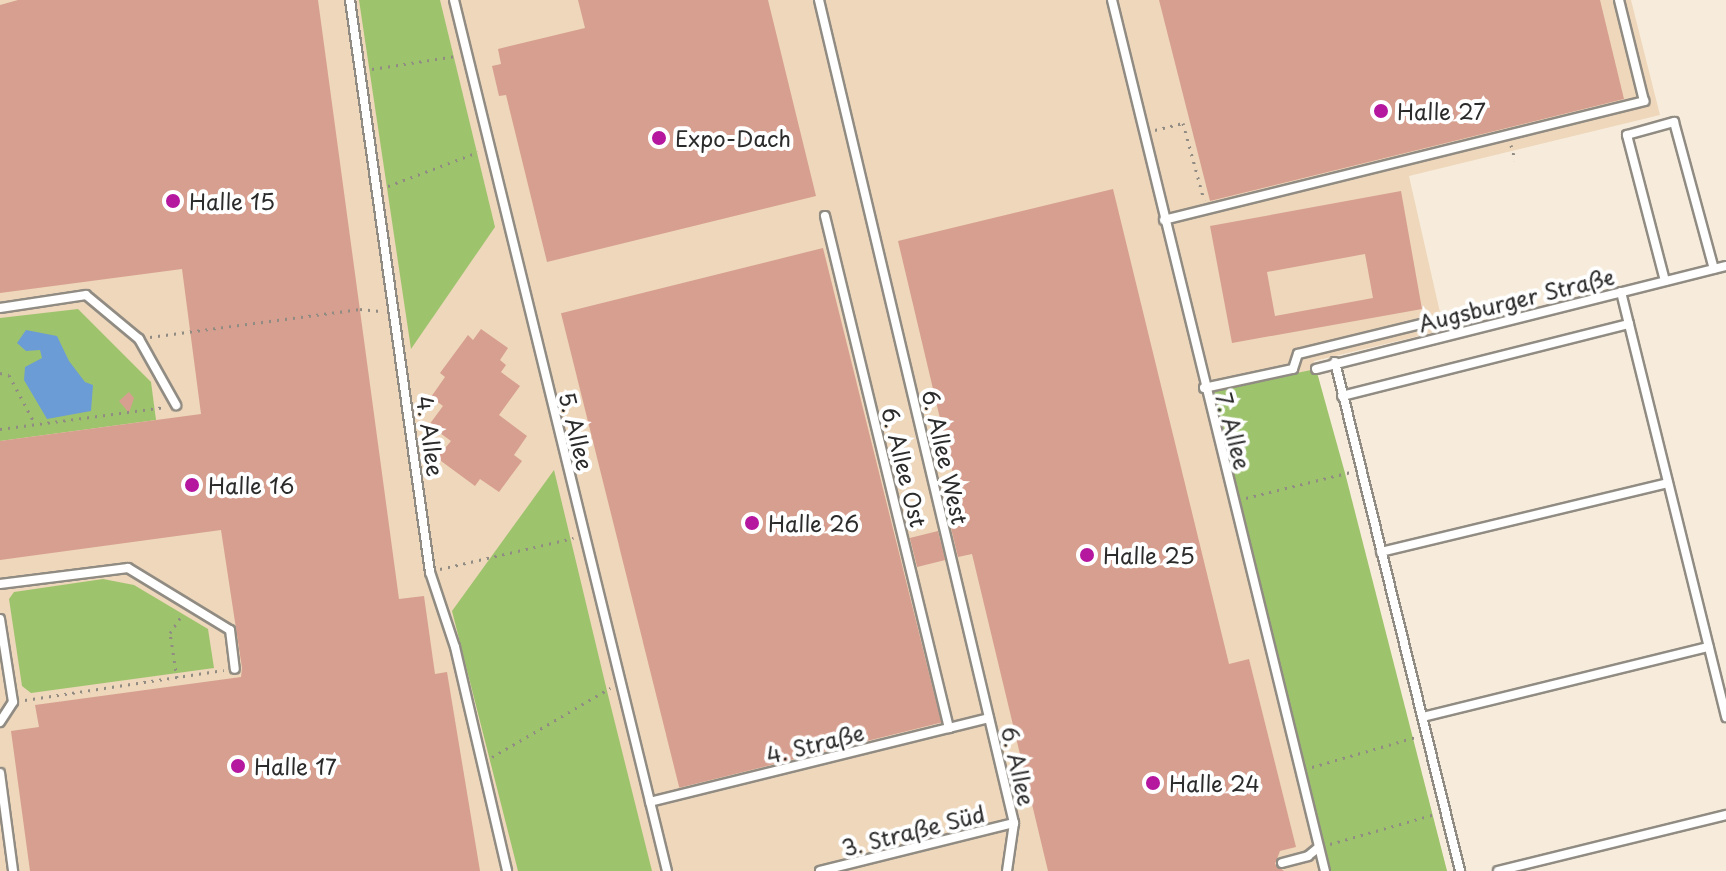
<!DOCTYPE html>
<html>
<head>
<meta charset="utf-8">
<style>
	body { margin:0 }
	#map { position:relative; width:1726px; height:871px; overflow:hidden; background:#f7ecdb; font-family:"Playpen Sans",sans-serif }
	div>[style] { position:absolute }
	.built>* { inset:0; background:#eed7bb }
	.green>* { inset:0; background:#9ec36d }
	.water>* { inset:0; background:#6c9cd6 }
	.building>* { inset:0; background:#d79f8f; transform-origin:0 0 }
	.path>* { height:3px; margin-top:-1.5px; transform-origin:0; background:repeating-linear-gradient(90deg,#918c83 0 2px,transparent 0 8px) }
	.roads { filter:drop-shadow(2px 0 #918c83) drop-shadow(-2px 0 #918c83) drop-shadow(0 2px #918c83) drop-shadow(0 -2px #918c83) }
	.lane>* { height:8px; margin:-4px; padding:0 4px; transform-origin:4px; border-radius:4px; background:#fff }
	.dots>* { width:22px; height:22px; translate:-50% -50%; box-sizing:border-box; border:4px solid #fff; border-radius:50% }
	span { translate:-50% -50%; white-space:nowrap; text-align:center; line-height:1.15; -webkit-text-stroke:8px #fff; paint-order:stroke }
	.poi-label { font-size:22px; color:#2b2b2b }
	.left { translate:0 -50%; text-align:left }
	.street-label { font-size:22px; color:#2b2b2b }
</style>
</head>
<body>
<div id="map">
	<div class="built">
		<i style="clip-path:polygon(0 0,1631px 0,1660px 115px,1409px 176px,1444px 330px,1314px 361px,1447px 871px,0 871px)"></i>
	</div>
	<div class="green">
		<i style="clip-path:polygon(359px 0,440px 0,495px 227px,411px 349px)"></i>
		<i style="clip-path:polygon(78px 309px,151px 382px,156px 420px,0 441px,0 318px)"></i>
		<i style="clip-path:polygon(1316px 369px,1345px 473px,1447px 871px,1325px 871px,1205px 392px)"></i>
		<i style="clip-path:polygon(554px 470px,608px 695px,652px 871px,518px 871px,452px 611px)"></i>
		<i style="clip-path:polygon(103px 579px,134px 585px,208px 629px,214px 668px,31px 693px,22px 686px,9px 599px,14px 592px)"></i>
	</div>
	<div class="water">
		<i style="clip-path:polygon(26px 330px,57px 336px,69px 361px,85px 382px,93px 385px,91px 411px,47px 419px,24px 380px,25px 367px,42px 358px,40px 350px,26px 351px,17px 343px)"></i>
	</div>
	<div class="building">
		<i style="clip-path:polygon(18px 0,318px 0,399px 599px,424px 596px,435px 674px,447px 672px,480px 871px,30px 871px,11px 731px,39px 727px,35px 705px,241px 677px,242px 668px,221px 530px,0 560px,0 441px,201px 414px,182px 269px,0 293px,0 5px)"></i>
		<i style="clip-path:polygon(578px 0,768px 0,816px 196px,547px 262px,506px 95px,499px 96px,492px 66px,501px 64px,498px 49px,585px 28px)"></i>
		<i style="clip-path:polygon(1159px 0,1600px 0,1624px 99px,1210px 201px)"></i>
		<i style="clip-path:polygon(1113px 189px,1229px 664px,1249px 659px,1296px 847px,1280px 851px,1275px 864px,1284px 871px,1048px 871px,972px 554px,958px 557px,951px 528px,965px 524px,898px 241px)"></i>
		<i style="clip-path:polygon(evenodd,1401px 191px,1422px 309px,1232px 343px,1210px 226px,1401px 191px,1365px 254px,1373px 298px,1275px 316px,1267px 272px,1365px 254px)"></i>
		<i style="left:823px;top:248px;width:489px;height:270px;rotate:76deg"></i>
		<i style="clip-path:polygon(481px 329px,508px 348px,500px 360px,506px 365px,501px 372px,520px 386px,499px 415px,527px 436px,514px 455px,522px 461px,499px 492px,480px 479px,475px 486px,437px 458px,451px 441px,429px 425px,443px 406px,431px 397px,445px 377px,440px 373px,468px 335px,473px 340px)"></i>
		<i style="clip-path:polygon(129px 392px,134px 398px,129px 413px,119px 401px)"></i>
		<i style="left:938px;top:531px;width:30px;height:29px;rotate:76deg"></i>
	</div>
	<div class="path">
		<i style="left:372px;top:69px;width:85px;rotate:-8.8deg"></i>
		<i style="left:1155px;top:130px;width:29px;rotate:-14deg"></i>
		<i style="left:1183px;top:123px;width:80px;rotate:74.7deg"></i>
		<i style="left:1511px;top:145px;width:16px;rotate:75deg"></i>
		<i style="left:388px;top:186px;width:96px;rotate:-20.7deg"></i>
		<i style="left:150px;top:337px;width:212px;rotate:-7.6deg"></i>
		<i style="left:360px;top:309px;width:20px;rotate:6deg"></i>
		<i style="left:0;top:373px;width:9px;rotate:13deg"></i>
		<i style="left:9px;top:375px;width:55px;rotate:62deg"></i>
		<i style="left:0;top:429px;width:165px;rotate:-7.6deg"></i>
		<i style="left:1246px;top:498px;width:108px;rotate:-13.9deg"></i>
		<i style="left:440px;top:569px;width:137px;rotate:-13.1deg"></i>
		<i style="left:177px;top:678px;width:46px;rotate:-98.8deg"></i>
		<i style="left:170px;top:633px;width:23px;rotate:-56deg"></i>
		<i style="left:25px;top:700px;width:201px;rotate:-8.6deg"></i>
		<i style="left:492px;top:757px;width:137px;rotate:-30.3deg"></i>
		<i style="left:1312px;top:767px;width:108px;rotate:-16.1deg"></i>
		<i style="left:1330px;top:844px;width:109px;rotate:-15.9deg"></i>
	</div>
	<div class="roads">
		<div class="lane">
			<i style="left:350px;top:0;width:578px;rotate:82.04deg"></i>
			<i style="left:430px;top:572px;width:79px;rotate:71.6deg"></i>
			<i style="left:455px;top:647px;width:230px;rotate:76.9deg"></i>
			<i style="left:454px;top:0;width:897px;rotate:76.26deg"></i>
			<i style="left:819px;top:0;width:846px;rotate:76.67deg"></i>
			<i style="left:1014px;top:823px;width:49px;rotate:98.3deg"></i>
			<i style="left:1112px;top:0;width:897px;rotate:76.26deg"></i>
			<i style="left:825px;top:216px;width:527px;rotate:76.39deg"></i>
			<i style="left:1164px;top:220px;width:495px;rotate:-13.9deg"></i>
			<i style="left:1644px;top:101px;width:104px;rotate:-103.9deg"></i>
			<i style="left:1665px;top:281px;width:151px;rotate:-104.6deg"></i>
			<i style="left:1627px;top:135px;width:49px;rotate:-15.5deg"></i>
			<i style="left:1674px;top:122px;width:152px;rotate:74.8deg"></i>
			<i style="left:1621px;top:292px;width:438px;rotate:76.1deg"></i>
			<i style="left:0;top:308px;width:87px;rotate:-8.6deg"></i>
			<i style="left:86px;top:295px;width:69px;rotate:39.7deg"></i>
			<i style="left:139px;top:339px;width:76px;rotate:60.7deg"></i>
			<i style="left:1335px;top:362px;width:524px;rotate:76.2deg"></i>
			<i style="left:1316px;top:369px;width:423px;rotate:-14.1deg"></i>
			<i style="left:1204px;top:388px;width:91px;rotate:-12.1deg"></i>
			<i style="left:1293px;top:369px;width:16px;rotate:-72deg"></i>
			<i style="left:1298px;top:354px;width:127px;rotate:-13.7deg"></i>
			<i style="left:1342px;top:396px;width:296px;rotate:-14.1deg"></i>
			<i style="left:1381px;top:552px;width:295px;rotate:-13.5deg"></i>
			<i style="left:0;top:584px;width:129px;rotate:-7.1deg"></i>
			<i style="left:128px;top:568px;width:119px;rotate:31.3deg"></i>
			<i style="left:230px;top:630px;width:39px;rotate:83deg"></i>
			<i style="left:0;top:619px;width:84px;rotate:81.1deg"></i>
			<i style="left:13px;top:702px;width:24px;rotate:123deg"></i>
			<i style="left:1423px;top:717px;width:294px;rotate:-13.8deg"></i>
			<i style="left:0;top:773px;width:99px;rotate:82.4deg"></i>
			<i style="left:650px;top:802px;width:349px;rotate:-13.9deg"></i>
			<i style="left:1282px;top:863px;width:27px;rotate:-15deg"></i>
			<i style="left:1308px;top:856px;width:14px;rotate:-39deg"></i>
			<i style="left:820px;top:871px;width:200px;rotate:-13.9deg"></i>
			<i style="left:1498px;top:871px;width:235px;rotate:-13.8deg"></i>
		</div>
	</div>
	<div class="dots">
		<i style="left:1381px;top:111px;background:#b5179e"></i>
		<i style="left:659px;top:138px;background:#b5179e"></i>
		<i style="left:173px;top:201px;background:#b5179e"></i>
		<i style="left:192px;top:485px;background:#b5179e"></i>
		<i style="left:752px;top:523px;background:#b5179e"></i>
		<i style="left:1087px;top:555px;background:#b5179e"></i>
		<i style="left:238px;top:766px;background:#b5179e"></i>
		<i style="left:1153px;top:783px;background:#b5179e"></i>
	</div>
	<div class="poi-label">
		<span class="left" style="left:1397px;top:111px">Halle 27</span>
		<span class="left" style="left:675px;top:138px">Expo-Dach</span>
		<span class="left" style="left:189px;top:201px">Halle 15</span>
		<span class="left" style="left:208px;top:485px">Halle 16</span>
		<span class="left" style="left:768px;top:523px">Halle 26</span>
		<span class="left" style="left:1103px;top:555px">Halle 25</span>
		<span class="left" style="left:254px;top:766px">Halle 17</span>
		<span class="left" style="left:1169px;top:783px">Halle 24</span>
	</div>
	<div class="street-label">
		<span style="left:1516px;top:299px;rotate:-14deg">Augsburger Straße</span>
		<span style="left:577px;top:431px;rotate:76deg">5. Allee</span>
		<span style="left:1234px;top:431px;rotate:75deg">7. Allee</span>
		<span style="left:431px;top:436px;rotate:82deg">4. Allee</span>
		<span style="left:946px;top:457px;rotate:77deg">6. Allee West</span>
		<span style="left:905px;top:467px;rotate:76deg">6. Allee Ost</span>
		<span style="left:815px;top:743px;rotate:-14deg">4. Straße</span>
		<span style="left:1019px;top:766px;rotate:77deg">6. Allee</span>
		<span style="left:913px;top:830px;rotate:-14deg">3. Straße Süd</span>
	</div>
</div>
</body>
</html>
